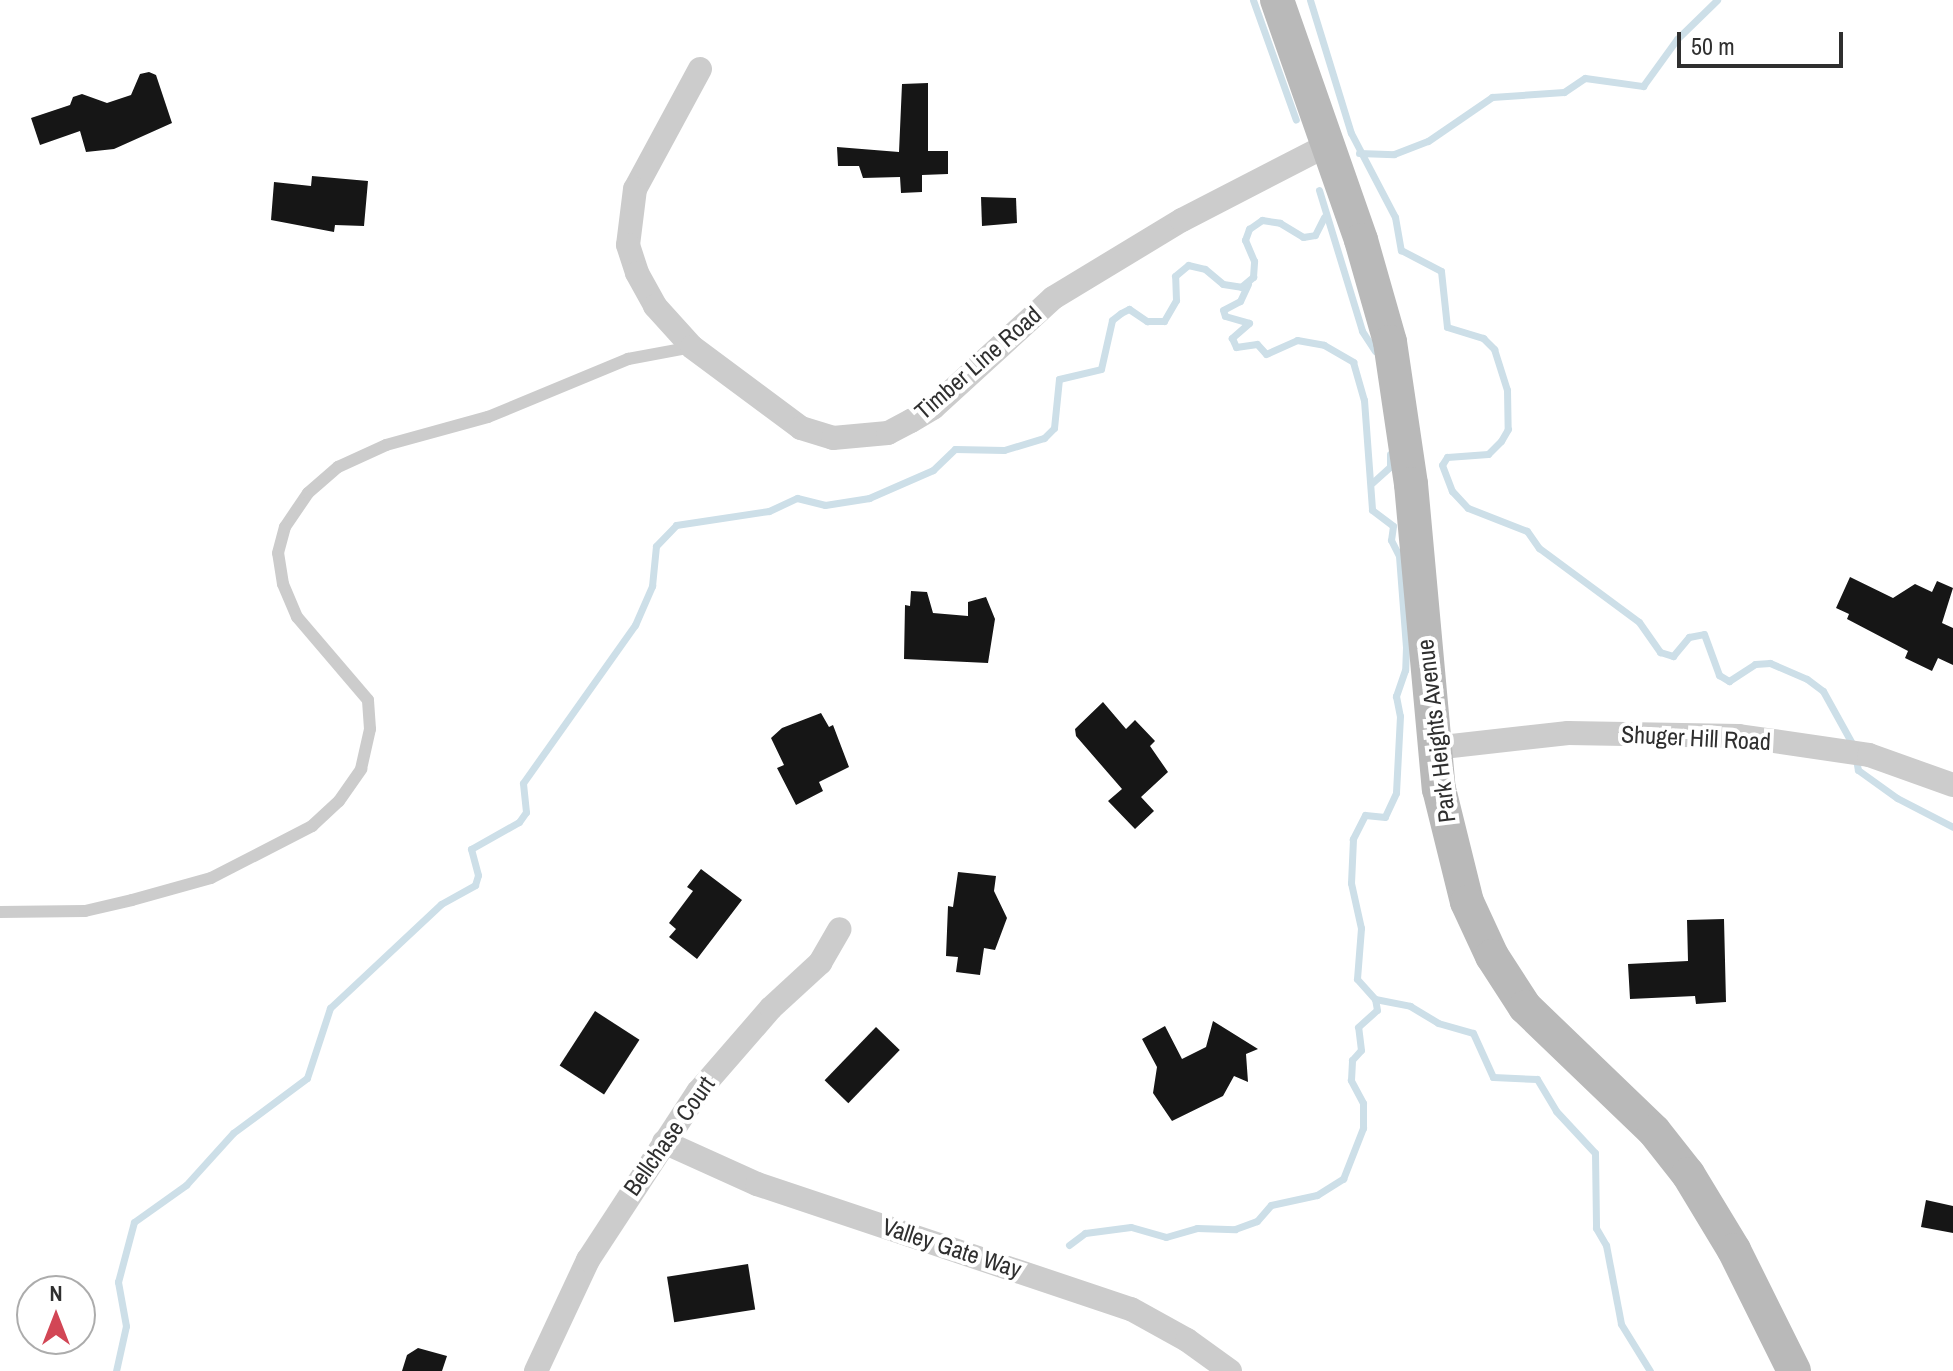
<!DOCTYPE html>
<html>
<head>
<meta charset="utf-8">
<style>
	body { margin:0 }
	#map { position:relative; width:1953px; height:1371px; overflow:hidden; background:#fff; font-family:"Archivo Narrow",sans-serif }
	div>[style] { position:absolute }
	.stream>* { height:7px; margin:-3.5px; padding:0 3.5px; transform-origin:3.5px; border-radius:3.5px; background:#cddfe8 }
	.building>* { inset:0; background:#161616; transform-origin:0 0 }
	.lane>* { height:12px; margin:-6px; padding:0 6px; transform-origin:6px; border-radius:6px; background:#ccc }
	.street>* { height:24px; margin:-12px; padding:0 12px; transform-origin:12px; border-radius:12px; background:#ccc }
	.secondary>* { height:34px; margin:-17px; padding:0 17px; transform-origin:17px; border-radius:17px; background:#b9b9b9 }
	span { translate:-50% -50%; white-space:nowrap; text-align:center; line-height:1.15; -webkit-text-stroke:8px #fff; paint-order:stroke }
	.street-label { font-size:24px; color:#2f2f2f }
	.north { position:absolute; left:16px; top:1275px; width:80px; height:80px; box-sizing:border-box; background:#fff; border:2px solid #acacac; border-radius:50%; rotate:0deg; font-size:22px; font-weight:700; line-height:32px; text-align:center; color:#2f2f2f }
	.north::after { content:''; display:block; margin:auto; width:28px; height:36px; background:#d24655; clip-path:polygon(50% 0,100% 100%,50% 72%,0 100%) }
	.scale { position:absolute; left:1677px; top:32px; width:166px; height:36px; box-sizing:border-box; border:4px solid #2f2f2f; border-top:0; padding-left:10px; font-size:24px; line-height:28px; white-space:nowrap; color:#2f2f2f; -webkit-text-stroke:6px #fff; paint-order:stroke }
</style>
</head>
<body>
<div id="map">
	<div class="stream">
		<i style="left:1253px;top:0;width:127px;rotate:70.3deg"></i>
		<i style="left:1310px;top:0;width:139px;rotate:72.9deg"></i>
		<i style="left:1351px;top:133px;width:95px;rotate:62.4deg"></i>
		<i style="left:1395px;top:217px;width:34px;rotate:80deg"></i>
		<i style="left:1401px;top:250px;width:45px;rotate:27.7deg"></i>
		<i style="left:1441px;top:271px;width:56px;rotate:83.9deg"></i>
		<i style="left:1447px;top:327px;width:38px;rotate:17deg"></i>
		<i style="left:1483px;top:338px;width:16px;rotate:45deg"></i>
		<i style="left:1494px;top:349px;width:43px;rotate:72.4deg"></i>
		<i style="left:1507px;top:390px;width:39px;rotate:89deg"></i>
		<i style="left:1508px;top:429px;width:14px;rotate:120deg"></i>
		<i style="left:1501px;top:441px;width:18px;rotate:135deg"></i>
		<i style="left:1488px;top:454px;width:41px;rotate:175.8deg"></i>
		<i style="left:1447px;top:457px;width:9px;rotate:122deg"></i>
		<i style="left:1442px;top:465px;width:28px;rotate:69deg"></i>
		<i style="left:1452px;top:491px;width:23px;rotate:47deg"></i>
		<i style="left:1468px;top:508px;width:63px;rotate:21.3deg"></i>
		<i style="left:1527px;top:531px;width:21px;rotate:55deg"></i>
		<i style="left:1539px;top:548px;width:124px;rotate:36.5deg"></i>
		<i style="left:1639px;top:622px;width:37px;rotate:55deg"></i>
		<i style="left:1660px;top:652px;width:14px;rotate:17deg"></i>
		<i style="left:1673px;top:656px;width:25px;rotate:-50deg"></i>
		<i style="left:1689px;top:637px;width:15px;rotate:-11deg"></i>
		<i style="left:1704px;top:634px;width:44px;rotate:69.9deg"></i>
		<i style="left:1719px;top:675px;width:12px;rotate:31deg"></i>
		<i style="left:1729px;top:681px;width:31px;rotate:-33deg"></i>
		<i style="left:1755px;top:664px;width:15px;rotate:-4deg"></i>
		<i style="left:1770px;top:663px;width:40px;rotate:23.4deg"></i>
		<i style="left:1807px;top:679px;width:20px;rotate:37deg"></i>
		<i style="left:1823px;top:691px;width:64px;rotate:61deg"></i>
		<i style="left:1359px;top:153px;width:35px;rotate:2deg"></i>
		<i style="left:1394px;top:154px;width:36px;rotate:-21deg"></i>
		<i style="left:1428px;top:141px;width:78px;rotate:-34.5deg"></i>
		<i style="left:1492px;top:97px;width:72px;rotate:-4deg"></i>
		<i style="left:1564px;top:92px;width:25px;rotate:-34deg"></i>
		<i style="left:1585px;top:78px;width:59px;rotate:7.9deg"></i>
		<i style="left:1643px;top:86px;width:58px;rotate:-54.1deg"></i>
		<i style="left:1677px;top:39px;width:56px;rotate:-44.3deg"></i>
		<i style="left:1319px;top:190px;width:147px;rotate:73deg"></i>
		<i style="left:1362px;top:331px;width:24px;rotate:57deg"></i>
		<i style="left:1248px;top:284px;width:19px;rotate:115deg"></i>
		<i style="left:1240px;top:301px;width:19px;rotate:152deg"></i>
		<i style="left:1223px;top:310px;width:6px;rotate:72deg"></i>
		<i style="left:1225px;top:316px;width:25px;rotate:16deg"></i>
		<i style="left:1249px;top:323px;width:23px;rotate:139deg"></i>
		<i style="left:1232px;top:338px;width:10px;rotate:66deg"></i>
		<i style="left:1236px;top:347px;width:21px;rotate:-8deg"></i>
		<i style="left:1257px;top:344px;width:13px;rotate:48deg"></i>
		<i style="left:1266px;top:354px;width:34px;rotate:-24deg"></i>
		<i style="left:1297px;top:340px;width:27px;rotate:10deg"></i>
		<i style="left:1324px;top:345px;width:34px;rotate:30deg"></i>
		<i style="left:1353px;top:362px;width:40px;rotate:74deg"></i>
		<i style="left:1364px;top:400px;width:110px;rotate:85.8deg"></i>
		<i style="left:1372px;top:510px;width:26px;rotate:37deg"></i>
		<i style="left:1393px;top:526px;width:14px;rotate:98deg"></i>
		<i style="left:1391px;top:540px;width:18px;rotate:63deg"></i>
		<i style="left:1399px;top:556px;width:91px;rotate:85.6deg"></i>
		<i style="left:1406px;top:647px;width:23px;rotate:92deg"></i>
		<i style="left:1405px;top:670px;width:28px;rotate:109deg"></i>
		<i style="left:1396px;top:696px;width:20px;rotate:79deg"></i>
		<i style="left:1400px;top:716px;width:77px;rotate:93deg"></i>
		<i style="left:1396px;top:793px;width:26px;rotate:115deg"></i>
		<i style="left:1385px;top:817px;width:20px;rotate:-174deg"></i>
		<i style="left:1365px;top:815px;width:27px;rotate:117deg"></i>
		<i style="left:1353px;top:839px;width:44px;rotate:92.6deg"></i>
		<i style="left:1351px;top:883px;width:46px;rotate:77.5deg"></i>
		<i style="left:1361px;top:928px;width:51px;rotate:94.5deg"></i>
		<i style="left:1357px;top:979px;width:27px;rotate:48deg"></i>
		<i style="left:1375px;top:999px;width:36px;rotate:11deg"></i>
		<i style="left:1410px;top:1006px;width:33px;rotate:31deg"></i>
		<i style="left:1438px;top:1023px;width:36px;rotate:16deg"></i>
		<i style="left:1473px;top:1033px;width:48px;rotate:65.6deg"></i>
		<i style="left:1493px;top:1077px;width:44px;rotate:2.6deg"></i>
		<i style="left:1537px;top:1079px;width:37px;rotate:59deg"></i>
		<i style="left:1556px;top:1111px;width:57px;rotate:47.1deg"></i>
		<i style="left:1595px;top:1153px;width:75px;rotate:89.2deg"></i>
		<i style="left:1596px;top:1228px;width:20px;rotate:60deg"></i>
		<i style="left:1606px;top:1245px;width:80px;rotate:79.2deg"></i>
		<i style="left:1621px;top:1324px;width:55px;rotate:58.3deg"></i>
		<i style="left:1372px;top:483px;width:24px;rotate:-42deg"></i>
		<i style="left:1390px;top:467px;width:13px;rotate:-90deg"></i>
		<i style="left:1856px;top:759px;width:11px;rotate:80deg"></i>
		<i style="left:1858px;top:770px;width:48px;rotate:35.7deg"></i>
		<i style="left:1897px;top:798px;width:63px;rotate:27.4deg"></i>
		<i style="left:1069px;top:1245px;width:20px;rotate:-37deg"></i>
		<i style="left:1085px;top:1233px;width:46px;rotate:-7.4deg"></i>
		<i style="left:1131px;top:1227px;width:36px;rotate:16deg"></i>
		<i style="left:1166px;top:1237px;width:32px;rotate:-16deg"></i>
		<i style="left:1197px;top:1228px;width:38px;rotate:2deg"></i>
		<i style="left:1235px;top:1229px;width:23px;rotate:-20deg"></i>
		<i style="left:1257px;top:1221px;width:21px;rotate:-49deg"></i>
		<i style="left:1271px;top:1205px;width:47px;rotate:-12.3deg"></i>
		<i style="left:1317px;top:1195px;width:31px;rotate:-32deg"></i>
		<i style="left:1343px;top:1179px;width:55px;rotate:-68.6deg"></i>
		<i style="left:1363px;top:1128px;width:25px;rotate:-90deg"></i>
		<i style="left:1363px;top:1103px;width:26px;rotate:-118deg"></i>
		<i style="left:1351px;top:1080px;width:20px;rotate:-87deg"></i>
		<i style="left:1352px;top:1060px;width:13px;rotate:-48deg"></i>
		<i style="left:1361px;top:1050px;width:23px;rotate:-97deg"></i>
		<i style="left:1358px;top:1027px;width:25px;rotate:-42deg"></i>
		<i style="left:1377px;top:1010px;width:11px;rotate:-100deg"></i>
		<i style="left:116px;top:1371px;width:46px;rotate:-77.5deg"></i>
		<i style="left:126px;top:1326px;width:45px;rotate:-100.3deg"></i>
		<i style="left:118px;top:1282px;width:62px;rotate:-75.1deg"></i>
		<i style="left:134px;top:1222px;width:64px;rotate:-35.4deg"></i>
		<i style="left:186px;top:1185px;width:70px;rotate:-47.9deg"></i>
		<i style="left:233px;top:1133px;width:92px;rotate:-36.6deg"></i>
		<i style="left:307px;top:1078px;width:74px;rotate:-71.8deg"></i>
		<i style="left:330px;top:1008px;width:152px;rotate:-43.1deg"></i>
		<i style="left:441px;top:904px;width:39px;rotate:-29deg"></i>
		<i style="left:475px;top:885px;width:10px;rotate:-73deg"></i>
		<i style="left:478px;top:875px;width:27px;rotate:-105deg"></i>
		<i style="left:471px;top:849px;width:55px;rotate:-29.4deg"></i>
		<i style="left:519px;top:822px;width:12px;rotate:-55deg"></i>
		<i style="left:526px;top:812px;width:29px;rotate:-96deg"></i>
		<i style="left:523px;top:783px;width:194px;rotate:-54.7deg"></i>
		<i style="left:635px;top:625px;width:43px;rotate:-66.4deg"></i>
		<i style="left:652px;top:586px;width:40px;rotate:-84.3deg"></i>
		<i style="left:656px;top:546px;width:29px;rotate:-46deg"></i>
		<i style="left:676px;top:525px;width:94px;rotate:-8.6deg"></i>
		<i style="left:769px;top:511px;width:31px;rotate:-25deg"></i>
		<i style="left:797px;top:498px;width:29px;rotate:14deg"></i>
		<i style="left:825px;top:505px;width:45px;rotate:-9deg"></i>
		<i style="left:869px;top:498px;width:70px;rotate:-23.6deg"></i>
		<i style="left:933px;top:470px;width:30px;rotate:-44deg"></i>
		<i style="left:955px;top:449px;width:49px;rotate:1.2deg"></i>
		<i style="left:1004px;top:450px;width:42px;rotate:-16.7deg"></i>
		<i style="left:1044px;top:438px;width:14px;rotate:-45deg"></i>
		<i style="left:1054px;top:428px;width:49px;rotate:-84.2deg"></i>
		<i style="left:1059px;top:379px;width:43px;rotate:-13.4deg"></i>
		<i style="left:1101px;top:369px;width:50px;rotate:-77.3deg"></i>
		<i style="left:1112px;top:320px;width:11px;rotate:-38deg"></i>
		<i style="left:1121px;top:313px;width:9px;rotate:-27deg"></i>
		<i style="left:1129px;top:309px;width:22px;rotate:34deg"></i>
		<i style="left:1147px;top:321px;width:17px"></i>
		<i style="left:1164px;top:321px;width:24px;rotate:-60deg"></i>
		<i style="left:1176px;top:300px;width:24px;rotate:-92deg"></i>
		<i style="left:1175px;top:276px;width:17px;rotate:-40deg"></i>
		<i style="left:1188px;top:265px;width:17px;rotate:13deg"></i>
		<i style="left:1205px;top:269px;width:23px;rotate:40deg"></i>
		<i style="left:1223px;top:284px;width:18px;rotate:9deg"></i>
		<i style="left:1241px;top:287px;width:16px;rotate:-40deg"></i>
		<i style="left:1253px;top:277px;width:16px;rotate:-86deg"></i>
		<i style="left:1254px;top:261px;width:23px;rotate:-113deg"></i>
		<i style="left:1245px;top:240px;width:12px;rotate:-70deg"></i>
		<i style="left:1249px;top:229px;width:16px;rotate:-35deg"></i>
		<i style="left:1262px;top:220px;width:18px;rotate:9deg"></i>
		<i style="left:1280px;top:223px;width:27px;rotate:31deg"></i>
		<i style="left:1303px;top:237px;width:12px;rotate:-9deg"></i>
		<i style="left:1315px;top:235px;width:20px;rotate:-63deg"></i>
	</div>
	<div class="building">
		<i style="clip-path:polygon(149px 72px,156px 75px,172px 123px,114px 149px,86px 152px,80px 131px,40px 145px,31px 118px,70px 105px,73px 97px,82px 94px,107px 103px,131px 95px,140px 74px)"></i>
		<i style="clip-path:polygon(928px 83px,928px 151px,948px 151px,948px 174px,922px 175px,922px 192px,901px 193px,900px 177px,863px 178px,859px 166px,838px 166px,837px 147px,899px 152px,902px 84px)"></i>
		<i style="clip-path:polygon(312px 176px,368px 181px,364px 226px,335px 225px,334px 232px,271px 220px,274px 182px,311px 186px)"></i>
		<i style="clip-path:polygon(981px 197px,1016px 198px,1017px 223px,982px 226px)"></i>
		<i style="clip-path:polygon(1850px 577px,1893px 598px,1915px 584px,1932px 592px,1937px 581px,1953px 588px,1942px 623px,1953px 628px,1953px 665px,1938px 658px,1932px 671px,1905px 658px,1908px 651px,1847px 619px,1849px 614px,1836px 608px)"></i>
		<i style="clip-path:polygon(911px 591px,927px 592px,933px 613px,968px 616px,968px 602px,986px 597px,995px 619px,988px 663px,904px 659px,905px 605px,910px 606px)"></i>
		<i style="clip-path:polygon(1103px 702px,1126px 729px,1135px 720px,1155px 741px,1150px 746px,1168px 772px,1141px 797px,1154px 811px,1135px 829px,1108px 801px,1122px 789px,1076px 736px,1075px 729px)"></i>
		<i style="clip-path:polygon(821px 713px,829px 727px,833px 725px,849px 767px,819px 782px,823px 791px,796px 805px,777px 768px,784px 765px,771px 738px,782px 728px)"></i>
		<i style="clip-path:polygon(701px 869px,742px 900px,697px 959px,669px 937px,676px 929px,669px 923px,693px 891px,687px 887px)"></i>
		<i style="clip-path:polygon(958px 872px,996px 876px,994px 891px,1007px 918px,995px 950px,984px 948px,980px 975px,956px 972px,958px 957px,946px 956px,948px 906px,953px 907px)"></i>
		<i style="clip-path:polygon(1724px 919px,1726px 1002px,1696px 1004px,1695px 996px,1630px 999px,1628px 964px,1688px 961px,1687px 920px)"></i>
		<i style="left:595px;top:1011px;width:53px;height:65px;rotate:33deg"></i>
		<i style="clip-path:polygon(1213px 1021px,1258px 1049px,1246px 1054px,1248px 1082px,1234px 1076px,1223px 1096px,1172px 1121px,1153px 1093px,1157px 1067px,1142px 1039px,1165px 1026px,1182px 1059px,1206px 1047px)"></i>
		<i style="left:876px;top:1027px;width:33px;height:74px;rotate:44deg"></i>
		<i style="clip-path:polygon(1926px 1200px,1953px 1206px,1953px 1233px,1921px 1227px)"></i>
		<i style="left:748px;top:1264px;width:46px;height:82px;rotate:81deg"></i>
		<i style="clip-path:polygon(418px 1348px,447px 1356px,442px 1371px,402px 1371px,407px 1355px)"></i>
	</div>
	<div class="lane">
		<i style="left:0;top:912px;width:85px;rotate:-0.7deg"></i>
		<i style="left:85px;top:911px;width:48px;rotate:-13.2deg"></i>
		<i style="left:132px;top:900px;width:82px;rotate:-15.6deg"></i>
		<i style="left:211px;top:878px;width:114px;rotate:-27.2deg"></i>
		<i style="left:312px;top:826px;width:37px;rotate:-43deg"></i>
		<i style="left:339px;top:801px;width:39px;rotate:-55deg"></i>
		<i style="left:361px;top:769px;width:41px;rotate:-77.3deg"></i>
		<i style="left:370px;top:729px;width:29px;rotate:-94deg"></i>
		<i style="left:368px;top:700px;width:109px;rotate:-130.5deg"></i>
		<i style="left:297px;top:617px;width:36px;rotate:-113deg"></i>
		<i style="left:283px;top:584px;width:31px;rotate:-99deg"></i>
		<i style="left:278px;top:553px;width:27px;rotate:-75deg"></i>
		<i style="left:285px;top:527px;width:41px;rotate:-55.9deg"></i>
		<i style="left:308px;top:493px;width:40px;rotate:-41deg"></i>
		<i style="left:338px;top:467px;width:53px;rotate:-24.6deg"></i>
		<i style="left:386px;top:445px;width:106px;rotate:-15.4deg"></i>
		<i style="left:488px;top:417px;width:152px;rotate:-22.5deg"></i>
		<i style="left:628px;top:359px;width:65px;rotate:-10.6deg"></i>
	</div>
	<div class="street">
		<i style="left:700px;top:69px;width:136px;rotate:118.4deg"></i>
		<i style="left:635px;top:189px;width:56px;rotate:97.1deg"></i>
		<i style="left:628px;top:245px;width:29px;rotate:72deg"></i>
		<i style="left:637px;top:273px;width:38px;rotate:61deg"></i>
		<i style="left:655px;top:306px;width:55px;rotate:47.9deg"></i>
		<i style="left:692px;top:347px;width:136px;rotate:36.6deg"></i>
		<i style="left:801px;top:428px;width:34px;rotate:17deg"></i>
		<i style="left:833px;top:438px;width:55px;rotate:-5.2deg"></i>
		<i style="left:888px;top:433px;width:26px;rotate:-28deg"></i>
		<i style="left:911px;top:421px;width:26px;rotate:-31deg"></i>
		<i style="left:933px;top:408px;width:163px;rotate:-42.5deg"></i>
		<i style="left:1053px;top:298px;width:151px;rotate:-31.2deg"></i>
		<i style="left:1182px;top:220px;width:165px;rotate:-27.3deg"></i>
		<i style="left:1434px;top:748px;width:135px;rotate:-6.4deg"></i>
		<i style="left:1568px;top:733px;width:171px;rotate:1deg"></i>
		<i style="left:1739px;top:736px;width:131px;rotate:8.3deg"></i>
		<i style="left:1869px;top:755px;width:89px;rotate:19.7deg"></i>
		<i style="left:664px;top:1142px;width:102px;rotate:24.3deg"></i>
		<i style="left:757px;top:1184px;width:394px;rotate:18.5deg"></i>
		<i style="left:1131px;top:1309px;width:64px;rotate:29deg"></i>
		<i style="left:1187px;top:1340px;width:53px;rotate:35.8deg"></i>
		<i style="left:536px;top:1371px;width:123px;rotate:-64.9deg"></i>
		<i style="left:588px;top:1260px;width:201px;rotate:-56.8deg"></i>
		<i style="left:698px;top:1092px;width:111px;rotate:-49deg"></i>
		<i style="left:771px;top:1008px;width:67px;rotate:-42.6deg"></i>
		<i style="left:820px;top:963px;width:39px;rotate:-60deg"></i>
	</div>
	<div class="secondary">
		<i style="left:1277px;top:0;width:254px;rotate:70.7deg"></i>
		<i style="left:1361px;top:240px;width:106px;rotate:74.1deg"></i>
		<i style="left:1390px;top:342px;width:144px;rotate:81.6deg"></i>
		<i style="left:1411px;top:484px;width:306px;rotate:84.8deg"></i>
		<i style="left:1439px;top:789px;width:116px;rotate:76.1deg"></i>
		<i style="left:1467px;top:902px;width:60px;rotate:65.2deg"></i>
		<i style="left:1492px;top:956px;width:61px;rotate:57.1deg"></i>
		<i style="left:1525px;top:1007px;width:179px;rotate:43.9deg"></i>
		<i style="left:1654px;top:1131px;width:55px;rotate:51.7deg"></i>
		<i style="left:1688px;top:1174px;width:89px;rotate:58.8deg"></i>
		<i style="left:1734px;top:1250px;width:135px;rotate:63.6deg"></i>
	</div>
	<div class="street-label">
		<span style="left:978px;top:363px;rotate:-41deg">Timber Line Road</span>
		<span style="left:1436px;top:731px;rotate:-97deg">Park Heights Avenue</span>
		<span style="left:1696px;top:738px;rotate:3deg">Shuger Hill Road</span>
		<span style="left:669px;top:1136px;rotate:-55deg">Bellchase Court</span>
		<span style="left:952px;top:1248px;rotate:18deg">Valley Gate Way</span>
	</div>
	<div class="north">N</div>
	<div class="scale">50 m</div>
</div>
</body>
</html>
